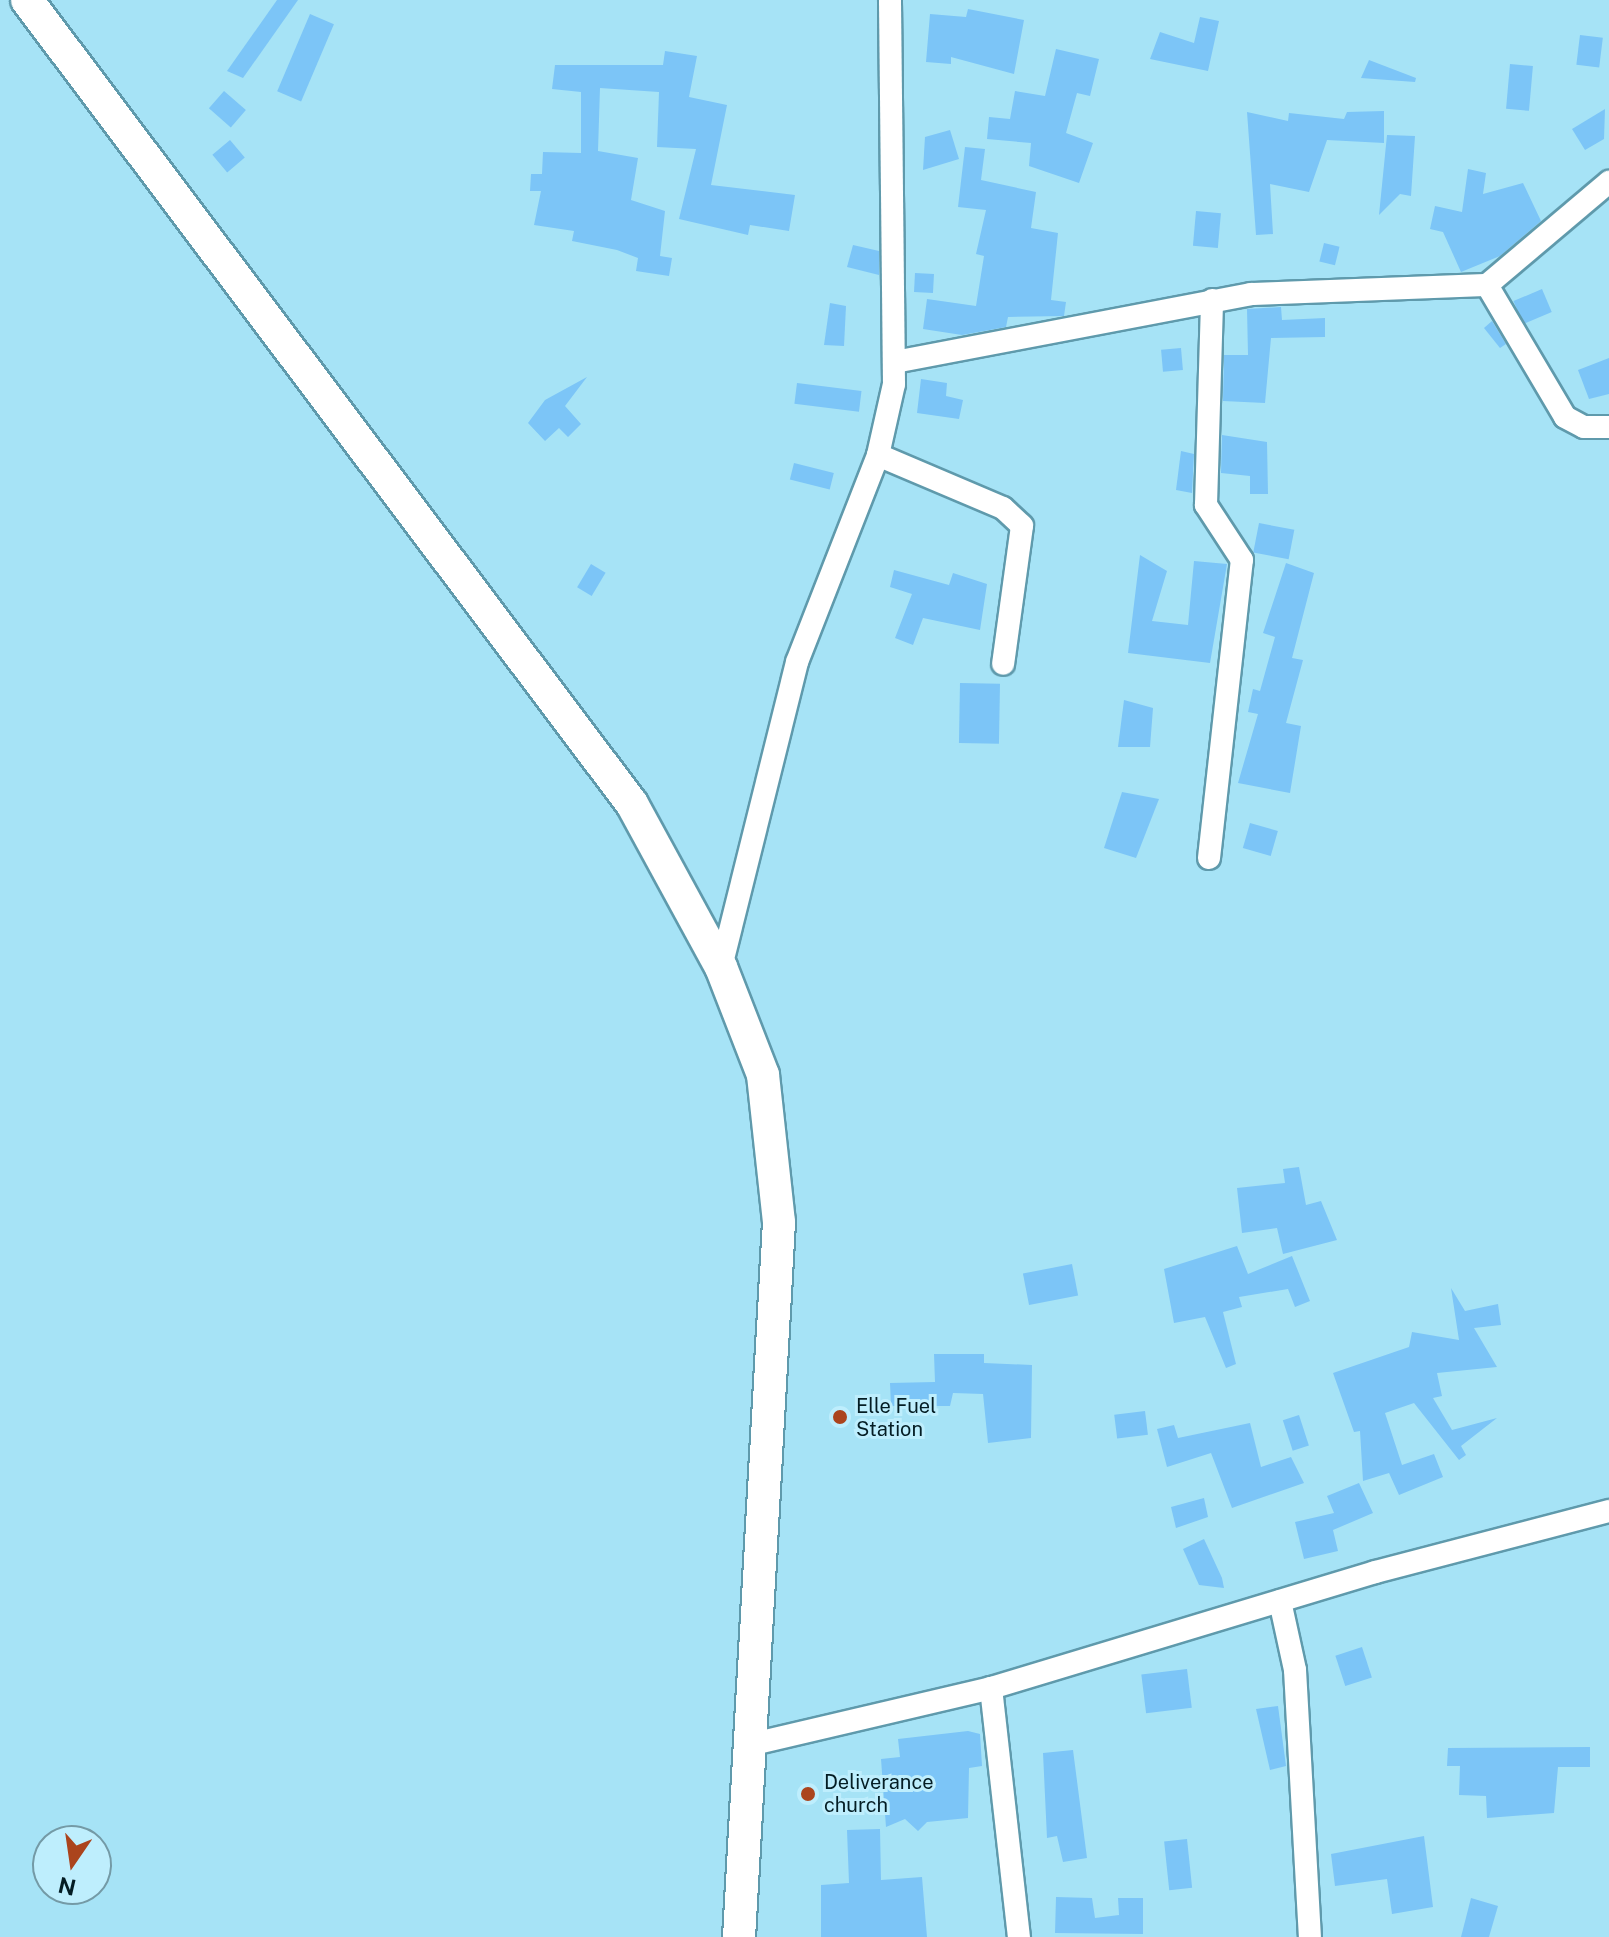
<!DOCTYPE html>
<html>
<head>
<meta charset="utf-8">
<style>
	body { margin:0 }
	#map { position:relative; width:1609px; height:1937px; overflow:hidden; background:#a6e3f6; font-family:"Public Sans",sans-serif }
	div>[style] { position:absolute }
	.building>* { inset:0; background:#7cc5f7; transform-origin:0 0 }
	.roads { filter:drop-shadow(2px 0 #5f9aac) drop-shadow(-2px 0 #5f9aac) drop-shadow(0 2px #5f9aac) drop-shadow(0 -2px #5f9aac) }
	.street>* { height:22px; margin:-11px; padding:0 11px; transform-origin:11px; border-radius:11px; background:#fff }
	.secondary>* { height:32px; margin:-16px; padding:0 16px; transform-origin:16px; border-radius:16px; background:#fff }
	.dots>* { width:22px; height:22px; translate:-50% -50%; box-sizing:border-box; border:4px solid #beeefd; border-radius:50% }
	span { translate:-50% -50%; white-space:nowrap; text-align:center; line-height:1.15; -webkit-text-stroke:6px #beeefd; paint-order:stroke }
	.poi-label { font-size:20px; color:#041d24 }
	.left { translate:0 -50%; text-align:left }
	.north { position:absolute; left:32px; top:1825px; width:80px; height:80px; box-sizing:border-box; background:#beeefd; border:2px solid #749aa6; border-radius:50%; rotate:193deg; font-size:22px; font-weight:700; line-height:32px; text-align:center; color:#041d24 }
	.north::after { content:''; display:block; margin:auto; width:28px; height:36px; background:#ab441d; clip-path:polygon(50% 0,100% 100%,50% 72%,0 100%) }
</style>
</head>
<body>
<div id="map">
	<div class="building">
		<i style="clip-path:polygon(277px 0,298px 0,243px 78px,227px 71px)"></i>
		<i style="clip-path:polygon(968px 9px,1024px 20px,1014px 74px,951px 57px,951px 64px,926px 62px,930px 14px,966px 17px)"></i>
		<i style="left:310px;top:14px;width:26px;height:84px;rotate:23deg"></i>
		<i style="clip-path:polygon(1200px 17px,1219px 21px,1208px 71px,1150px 59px,1160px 32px,1194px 43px)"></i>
		<i style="left:1580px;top:35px;width:23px;height:30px;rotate:7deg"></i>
		<i style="clip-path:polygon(1056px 49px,1099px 59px,1090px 96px,1077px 93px,1066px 133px,1093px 143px,1079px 183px,1029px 166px,1031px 143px,987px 139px,989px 117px,1010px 119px,1015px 91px,1045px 96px)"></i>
		<i style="clip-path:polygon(665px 51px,697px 56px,689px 97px,727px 105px,711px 185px,795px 195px,789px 231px,750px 225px,748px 235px,679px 219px,696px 149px,657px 147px,659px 92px,600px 88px,598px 151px,638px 158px,631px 200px,665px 211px,660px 256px,672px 258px,669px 276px,636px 271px,638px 258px,617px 250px,572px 241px,574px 231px,534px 225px,541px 191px,530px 191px,531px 174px,542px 174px,543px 152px,581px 153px,581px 92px,552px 89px,555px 65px,663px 65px)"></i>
		<i style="clip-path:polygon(1369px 60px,1416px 78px,1415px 82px,1361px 78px)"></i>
		<i style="left:1510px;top:64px;width:23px;height:45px;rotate:5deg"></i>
		<i style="left:224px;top:91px;width:29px;height:23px;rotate:41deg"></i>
		<i style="clip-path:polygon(1605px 109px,1604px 139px,1585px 150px,1572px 129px)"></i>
		<i style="clip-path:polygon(1384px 111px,1384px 143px,1327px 140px,1309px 192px,1270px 184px,1273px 234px,1256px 235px,1247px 112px,1288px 121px,1289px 113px,1344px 119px,1347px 112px)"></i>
		<i style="clip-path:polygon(950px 130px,959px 159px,923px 170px,925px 137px)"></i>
		<i style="clip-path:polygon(1387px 135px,1415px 136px,1411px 196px,1400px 194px,1379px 215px)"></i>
		<i style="left:230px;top:140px;width:23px;height:23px;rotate:50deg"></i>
		<i style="clip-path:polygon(965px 147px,985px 149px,981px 180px,1036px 192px,1031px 228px,1058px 233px,1051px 300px,1066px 302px,1064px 316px,1008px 317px,1006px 327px,962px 335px,923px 329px,927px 299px,976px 306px,984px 256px,976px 254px,986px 210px,958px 207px)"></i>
		<i style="clip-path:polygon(1468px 169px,1486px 173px,1483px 194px,1523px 183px,1541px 221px,1500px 256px,1461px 272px,1443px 232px,1430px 229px,1435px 206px,1462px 212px)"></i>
		<i style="left:1196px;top:211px;width:25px;height:35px;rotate:5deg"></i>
		<i style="left:1324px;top:243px;width:16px;height:19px;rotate:14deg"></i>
		<i style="clip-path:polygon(853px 245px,879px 251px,879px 275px,847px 267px)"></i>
		<i style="left:915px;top:273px;width:19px;height:19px;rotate:3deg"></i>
		<i style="left:1542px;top:289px;width:25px;height:31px;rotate:67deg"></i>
		<i style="clip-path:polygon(830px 303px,846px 306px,844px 346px,824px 345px)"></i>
		<i style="clip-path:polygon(1281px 307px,1282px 320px,1325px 318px,1325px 337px,1271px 338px,1265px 403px,1223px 401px,1224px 355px,1248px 355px,1247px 309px)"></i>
		<i style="clip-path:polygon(1492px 321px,1506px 344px,1500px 348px,1484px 328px)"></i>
		<i style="left:1181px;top:348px;width:22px;height:20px;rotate:85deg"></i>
		<i style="clip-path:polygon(1609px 358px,1609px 394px,1589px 399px,1578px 370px)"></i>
		<i style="clip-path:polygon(587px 377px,565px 406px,581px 424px,568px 437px,559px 428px,545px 441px,528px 423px,545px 400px)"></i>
		<i style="clip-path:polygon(921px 379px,947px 383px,946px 396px,963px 400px,959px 419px,917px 413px)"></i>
		<i style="left:797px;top:383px;width:65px;height:21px;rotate:7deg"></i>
		<i style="clip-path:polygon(1222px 435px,1267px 442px,1268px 494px,1250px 494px,1250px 476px,1221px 473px)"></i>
		<i style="clip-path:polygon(1181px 451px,1194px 454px,1192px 493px,1176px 490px)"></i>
		<i style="left:794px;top:463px;width:41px;height:17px;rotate:14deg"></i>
		<i style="left:1259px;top:523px;width:36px;height:30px;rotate:11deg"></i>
		<i style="clip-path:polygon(1140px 555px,1167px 571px,1152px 621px,1188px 625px,1194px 561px,1227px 564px,1210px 663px,1128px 653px)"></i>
		<i style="clip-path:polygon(1286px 563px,1314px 573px,1292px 658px,1303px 660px,1286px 723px,1301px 726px,1290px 793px,1238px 783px,1258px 714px,1248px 712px,1253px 689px,1260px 691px,1275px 637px,1263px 633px)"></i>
		<i style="left:591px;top:564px;width:17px;height:27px;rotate:31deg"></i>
		<i style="clip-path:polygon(894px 570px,949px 585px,953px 573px,987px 584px,980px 630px,923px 618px,913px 645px,895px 638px,912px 594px,890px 587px)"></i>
		<i style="left:960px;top:683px;width:40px;height:60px;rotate:1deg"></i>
		<i style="clip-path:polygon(1124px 700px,1153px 708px,1150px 747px,1118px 747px)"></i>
		<i style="clip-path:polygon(1122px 792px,1159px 799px,1136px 858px,1104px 848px)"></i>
		<i style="left:1250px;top:823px;width:29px;height:26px;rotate:16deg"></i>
		<i style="clip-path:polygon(1299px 1167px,1306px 1205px,1321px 1201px,1337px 1240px,1283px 1254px,1277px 1228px,1242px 1233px,1237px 1188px,1285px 1183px,1283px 1169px)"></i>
		<i style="clip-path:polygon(1237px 1246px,1248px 1274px,1292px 1256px,1310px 1301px,1295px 1307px,1288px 1289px,1239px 1297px,1242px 1307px,1223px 1312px,1236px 1364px,1226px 1368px,1205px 1317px,1174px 1323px,1164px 1269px)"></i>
		<i style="left:1072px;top:1264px;width:32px;height:50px;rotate:79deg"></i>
		<i style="clip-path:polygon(1451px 1288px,1465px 1311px,1498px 1304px,1501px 1325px,1474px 1328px,1497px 1367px,1437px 1373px,1442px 1396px,1433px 1398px,1452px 1430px,1497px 1418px,1461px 1446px,1466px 1455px,1459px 1460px,1414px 1403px,1385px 1413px,1402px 1465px,1434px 1454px,1443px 1477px,1399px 1495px,1389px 1473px,1363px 1481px,1360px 1431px,1354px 1432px,1333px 1373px,1409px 1347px,1412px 1332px,1459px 1340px)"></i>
		<i style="clip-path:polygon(934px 1354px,984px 1354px,984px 1363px,1032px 1365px,1031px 1438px,988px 1443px,983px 1394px,953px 1393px,950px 1406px,891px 1406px,890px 1383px,935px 1382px)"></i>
		<i style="left:1145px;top:1411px;width:24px;height:31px;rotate:83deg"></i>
		<i style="left:1299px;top:1415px;width:32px;height:17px;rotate:72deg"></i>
		<i style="clip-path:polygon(1250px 1423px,1261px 1467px,1291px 1457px,1304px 1483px,1232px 1508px,1211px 1453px,1167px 1467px,1157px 1429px,1174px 1425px,1178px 1438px)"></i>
		<i style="clip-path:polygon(1359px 1483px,1373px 1513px,1333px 1530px,1338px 1551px,1304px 1559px,1295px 1522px,1334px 1513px,1327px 1496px)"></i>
		<i style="clip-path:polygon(1204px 1498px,1208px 1517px,1176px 1528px,1171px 1507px)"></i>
		<i style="clip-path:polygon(1204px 1539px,1222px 1578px,1224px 1588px,1199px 1585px,1183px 1549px)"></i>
		<i style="left:1362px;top:1647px;width:32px;height:28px;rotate:72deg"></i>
		<i style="left:1187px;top:1669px;width:39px;height:46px;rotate:83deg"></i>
		<i style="clip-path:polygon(1278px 1706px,1286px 1766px,1270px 1770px,1256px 1709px)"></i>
		<i style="clip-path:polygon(968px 1731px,980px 1734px,982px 1766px,969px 1768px,968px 1818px,927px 1822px,918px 1831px,905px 1819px,886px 1827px,881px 1759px,900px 1757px,898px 1739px)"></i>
		<i style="clip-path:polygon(1590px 1747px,1590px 1767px,1558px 1767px,1554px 1813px,1487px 1818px,1486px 1796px,1459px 1795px,1460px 1766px,1447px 1766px,1448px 1748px)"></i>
		<i style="clip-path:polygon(1073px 1750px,1087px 1858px,1063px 1862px,1057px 1836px,1047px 1838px,1043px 1753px)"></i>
		<i style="clip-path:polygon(880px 1829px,881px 1880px,922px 1877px,927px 1937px,821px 1937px,821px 1885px,849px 1883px,847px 1830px)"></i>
		<i style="clip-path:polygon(1424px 1836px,1433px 1907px,1392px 1914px,1387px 1879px,1335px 1886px,1331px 1854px)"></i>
		<i style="left:1187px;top:1839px;width:49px;height:23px;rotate:84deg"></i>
		<i style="clip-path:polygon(1056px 1897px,1092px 1898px,1095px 1918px,1119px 1915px,1118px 1898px,1143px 1898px,1143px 1934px,1055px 1933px)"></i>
		<i style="clip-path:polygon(1471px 1898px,1498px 1906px,1489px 1937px,1461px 1937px)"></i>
	</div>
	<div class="roads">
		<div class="street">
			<i style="left:1487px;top:285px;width:153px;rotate:59.4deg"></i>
			<i style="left:1565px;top:417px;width:21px;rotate:28deg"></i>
			<i style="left:1584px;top:427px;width:25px"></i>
			<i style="left:895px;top:362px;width:362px;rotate:-10.8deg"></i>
			<i style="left:1251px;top:294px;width:236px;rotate:-2.2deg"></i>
			<i style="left:1487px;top:285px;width:160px;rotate:-40.2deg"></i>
			<i style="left:878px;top:455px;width:136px;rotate:23deg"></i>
			<i style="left:1003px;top:508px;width:26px;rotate:43deg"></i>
			<i style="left:1022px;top:526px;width:139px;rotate:97.8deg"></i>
			<i style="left:1209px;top:858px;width:300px;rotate:-83.7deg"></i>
			<i style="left:1242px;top:560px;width:66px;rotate:-123.2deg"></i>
			<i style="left:1206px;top:505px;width:205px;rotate:-88.3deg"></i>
			<i style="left:721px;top:967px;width:314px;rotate:-76deg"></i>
			<i style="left:797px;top:662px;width:222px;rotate:-68.6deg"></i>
			<i style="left:878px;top:455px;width:73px;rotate:-77.3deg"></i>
			<i style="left:894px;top:384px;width:384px;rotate:-90.6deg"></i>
			<i style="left:1280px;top:1601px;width:71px;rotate:77.7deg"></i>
			<i style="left:1295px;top:1670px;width:267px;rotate:86.8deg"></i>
			<i style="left:991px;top:1688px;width:251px;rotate:83.6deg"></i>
			<i style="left:753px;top:1744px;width:244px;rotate:-13.2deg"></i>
			<i style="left:991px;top:1688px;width:401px;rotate:-16.8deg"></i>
			<i style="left:1375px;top:1572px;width:242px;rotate:-14.6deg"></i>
		</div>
		<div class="secondary">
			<i style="left:27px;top:0;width:1006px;rotate:53.04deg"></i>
			<i style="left:632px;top:804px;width:186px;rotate:61.4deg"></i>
			<i style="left:721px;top:967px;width:116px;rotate:68.7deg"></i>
			<i style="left:763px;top:1075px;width:148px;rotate:83.8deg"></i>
			<i style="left:779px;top:1222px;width:716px;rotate:93.2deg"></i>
		</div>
	</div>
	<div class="dots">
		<i style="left:840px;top:1417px;background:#ab441d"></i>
		<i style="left:808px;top:1794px;background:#ab441d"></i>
	</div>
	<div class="poi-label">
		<span class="left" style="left:856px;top:1418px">Elle Fuel<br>Station</span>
		<span class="left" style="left:824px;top:1794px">Deliverance<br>church</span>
	</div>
	<div class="north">N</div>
</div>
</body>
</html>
